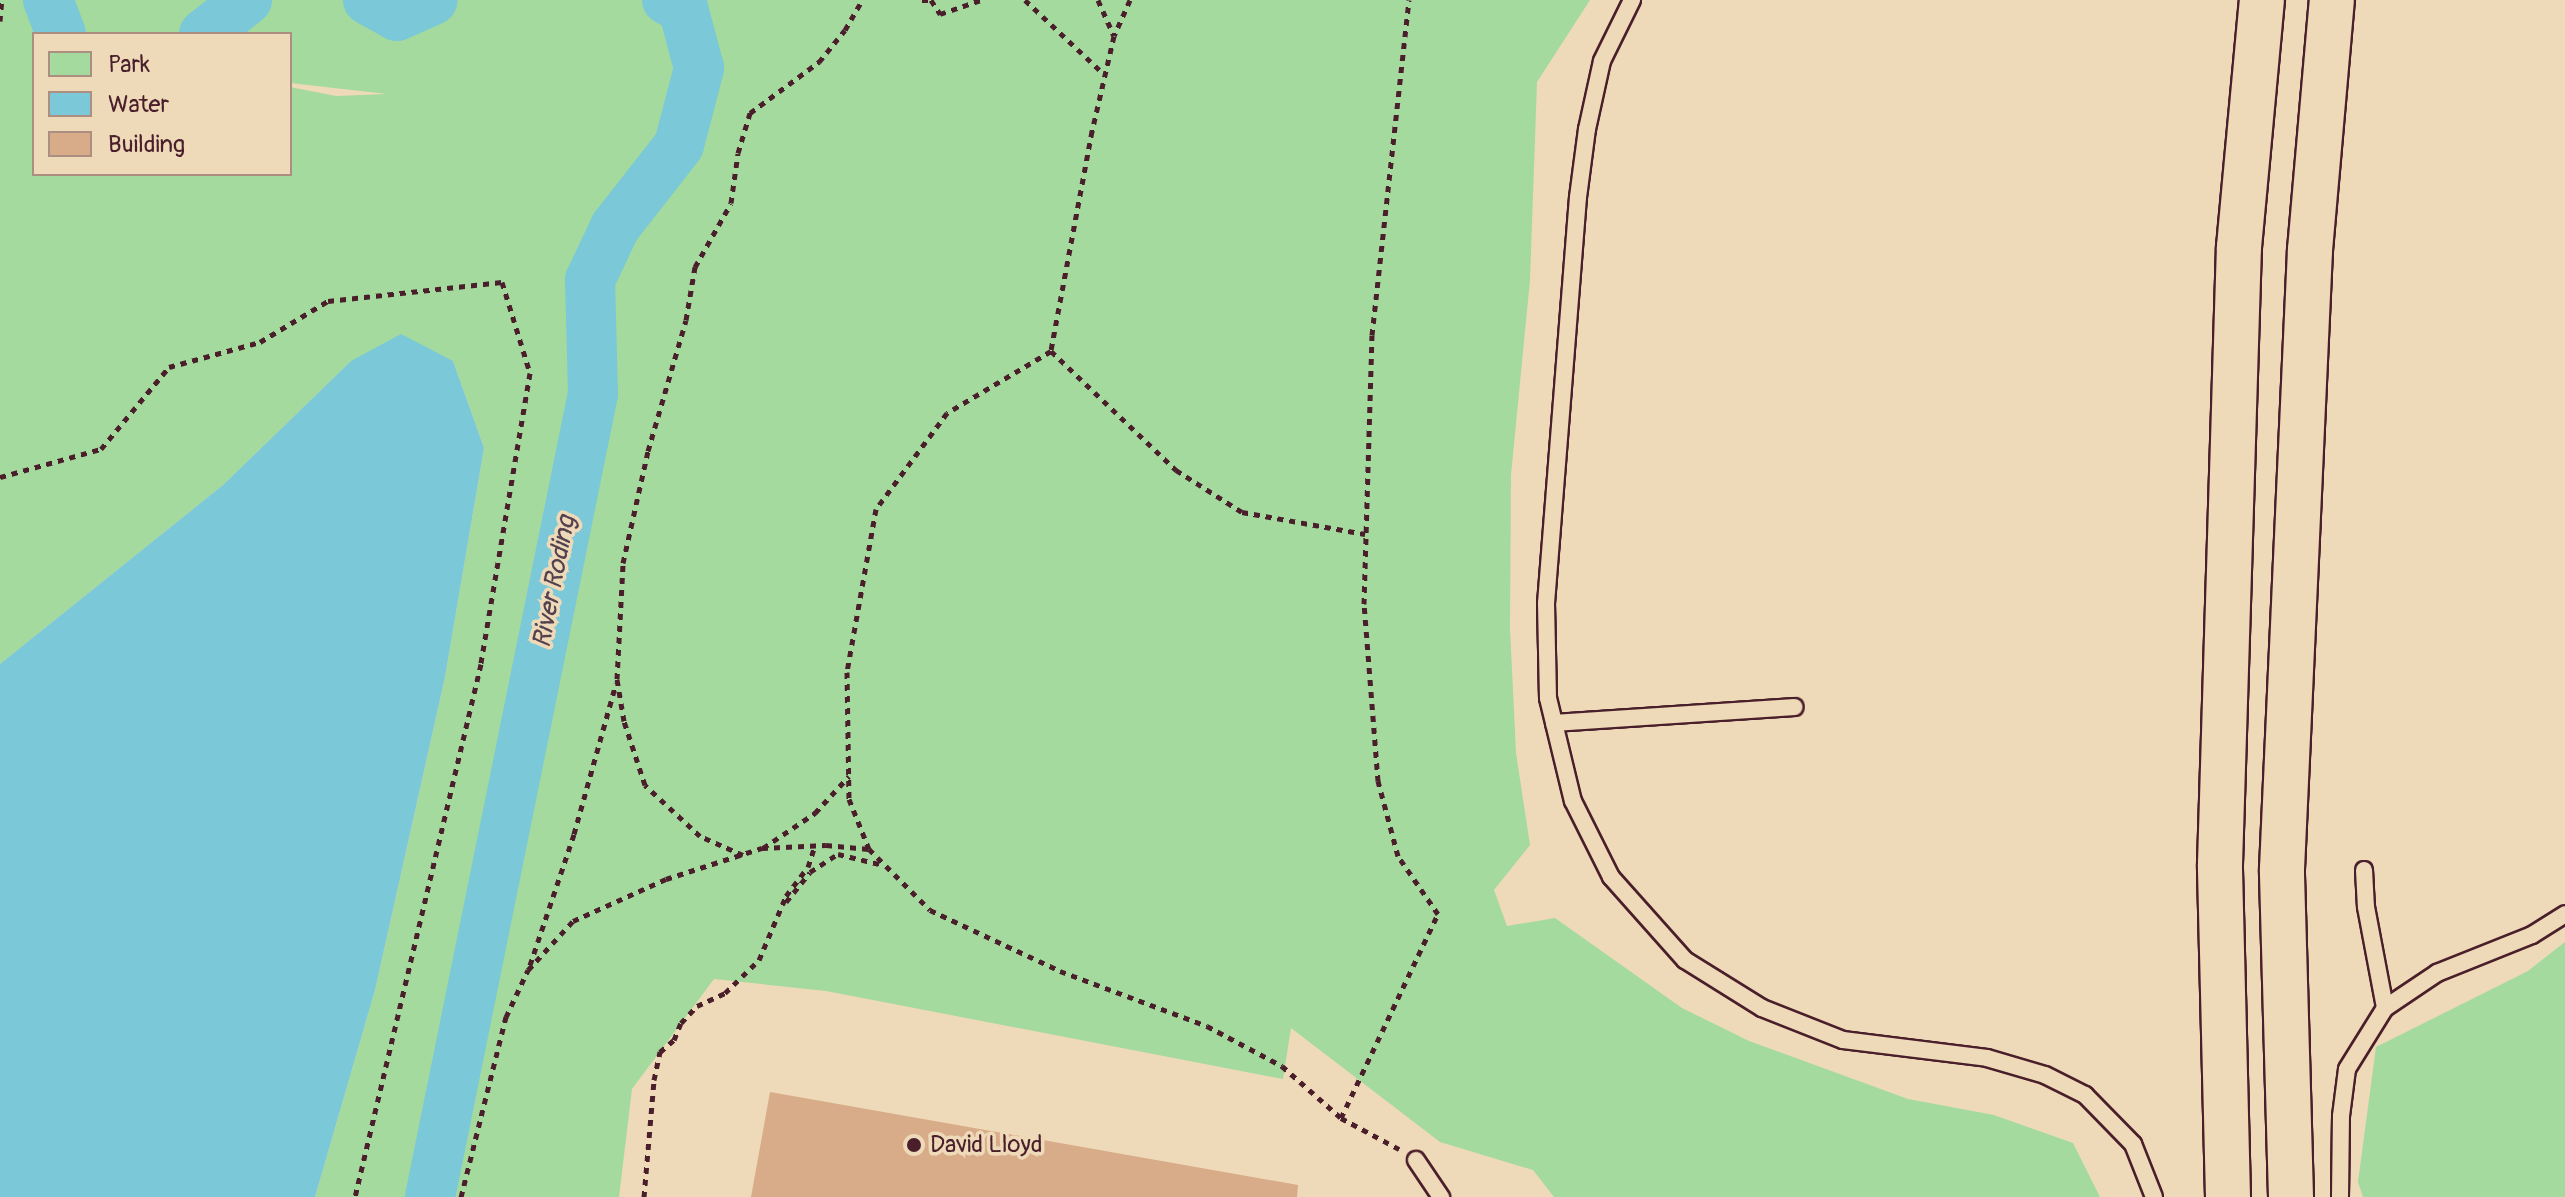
<!DOCTYPE html>
<html>
<head>
<meta charset="utf-8">
<style>
	body { margin:0 }
	#map { position:relative; width:2565px; height:1197px; overflow:hidden; background:#eedab8; font-family:Pangolin,sans-serif }
	div>[style] { position:absolute }
	.green>* { inset:0; background:#a4da9d }
	.water>* { inset:0; background:#7ac8d8 }
	.river>* { height:50px; margin:-25px; padding:0 25px; transform-origin:25px; border-radius:25px; background:#7ac8d8 }
	.building>* { inset:0; background:#d8ab89 }
	.path>* { height:5px; margin-top:-2.5px; transform-origin:0; background:repeating-linear-gradient(90deg,#4a1f2b 0 6px,transparent 0 12px) }
	.roads { filter:drop-shadow(2px 0 #4a1f2b) drop-shadow(-2px 0 #4a1f2b) drop-shadow(0 2px #4a1f2b) drop-shadow(0 -2px #4a1f2b) }
	.service>* { height:16px; margin:-8px; padding:0 8px; transform-origin:8px; border-radius:8px; background:#eedab8 }
	.motorway>* { height:44px; margin:-22px; padding:0 22px; transform-origin:22px; border-radius:22px; background:#eedab8 }
	.dots>* { width:22px; height:22px; translate:-50% -50%; box-sizing:border-box; border:4px solid #eedab8; border-radius:50% }
	span { translate:-50% -50%; white-space:nowrap; text-align:center; line-height:1.15; -webkit-text-stroke:7px #eedab8; paint-order:stroke }
	.poi-label { font-size:24px; color:#4a1f2b }
	.left { translate:0 -50%; text-align:left }
	.water-label { font-size:26px; color:#54414e; font-style:italic }
	.legend { position:absolute; left:32px; top:32px; width:260px; height:144px; box-sizing:border-box; background:#eedab8; border:2px solid #ac8f80; margin:0; padding:10px 14px; list-style:none; font-size:24px; color:#4a1f2b }
	.legend li { display:flex; align-items:center; gap:16px; height:40px }
	.legend b { width:40px; border:2px solid #ac8f80 }
</style>
</head>
<body>
<div id="map">
	<div class="green">
		<i style="clip-path:polygon(evenodd,0 0,1590px 0,1537px 82px,1530px 280px,1511px 475px,1510px 628px,1516px 753px,1530px 845px,1494px 890px,1507px 926px,1555px 918px,1682px 1008px,1749px 1041px,1908px 1099px,1994px 1115px,2073px 1143px,2100px 1197px,1554px 1197px,1533px 1170px,1440px 1142px,1291px 1028px,1283px 1079px,826px 991px,714px 979px,632px 1089px,619px 1197px,315px 1197px,375px 990px,445px 677px,484px 448px,453px 361px,351px 361px,223px 485px,0 664px,0 0,34px 34px,290px 34px,290px 83px,387px 94px,336px 96px,290px 87px,290px 174px,34px 174px,34px 34px)"></i>
		<i style="clip-path:polygon(2565px 942px,2565px 1197px,2363px 1197px,2358px 1182px,2376px 1047px,2528px 971px)"></i>
	</div>
	<div class="water">
		<i style="clip-path:polygon(401px 334px,453px 361px,484px 448px,445px 677px,375px 990px,315px 1197px,0 1197px,0 664px,223px 485px,351px 361px)"></i>
	</div>
	<div class="river">
		<i style="left:48px;top:0;width:36px;rotate:69deg"></i>
		<i style="left:368px;top:0;width:33px;rotate:29deg"></i>
		<i style="left:397px;top:16px;width:39px;rotate:-24deg"></i>
		<i style="left:204px;top:34px;width:55px;rotate:-38.3deg"></i>
		<i style="left:430px;top:1197px;width:819px;rotate:-78.53deg"></i>
		<i style="left:593px;top:394px;width:114px;rotate:-91.5deg"></i>
		<i style="left:590px;top:280px;width:59px;rotate:-64.7deg"></i>
		<i style="left:615px;top:227px;width:104px;rotate:-52deg"></i>
		<i style="left:679px;top:145px;width:80px;rotate:-75.4deg"></i>
		<i style="left:699px;top:68px;width:62px;rotate:-104.9deg"></i>
		<i style="left:683px;top:8px;width:18px;rotate:-153deg"></i>
	</div>
	<div class="building">
		<i style="clip-path:polygon(770px 1092px,1298px 1185px,1297px 1197px,751px 1197px)"></i>
	</div>
	<div class="path">
		<i style="left:922px;top:0;width:7px"></i>
		<i style="left:931px;top:0;width:17px;rotate:57deg"></i>
		<i style="left:940px;top:14px;width:43px;rotate:-18.9deg"></i>
		<i style="left:1025px;top:0;width:110px;rotate:43.2deg"></i>
		<i style="left:1098px;top:0;width:39px;rotate:66deg"></i>
		<i style="left:1130px;top:0;width:39px;rotate:114deg"></i>
		<i style="left:1114px;top:36px;width:98px;rotate:103deg"></i>
		<i style="left:1092px;top:131px;width:224px;rotate:100.6deg"></i>
		<i style="left:1051px;top:351px;width:121px;rotate:149.2deg"></i>
		<i style="left:947px;top:413px;width:119px;rotate:126.5deg"></i>
		<i style="left:876px;top:509px;width:166px;rotate:100.1deg"></i>
		<i style="left:847px;top:672px;width:127px;rotate:89.1deg"></i>
		<i style="left:849px;top:799px;width:54px;rotate:68.2deg"></i>
		<i style="left:869px;top:849px;width:86px;rotate:45deg"></i>
		<i style="left:930px;top:910px;width:144px;rotate:25.1deg"></i>
		<i style="left:1060px;top:971px;width:157px;rotate:20.5deg"></i>
		<i style="left:1207px;top:1026px;width:85px;rotate:28.1deg"></i>
		<i style="left:1282px;top:1066px;width:79px;rotate:41.4deg"></i>
		<i style="left:1341px;top:1118px;width:66px;rotate:28.1deg"></i>
		<i style="left:0;top:21px;width:21px;rotate:-85deg"></i>
		<i style="left:1051px;top:351px;width:173px;rotate:43.6deg"></i>
		<i style="left:1176px;top:470px;width:78px;rotate:32.5deg"></i>
		<i style="left:1242px;top:512px;width:125px;rotate:10.1deg"></i>
		<i style="left:0;top:477px;width:105px;rotate:-15.5deg"></i>
		<i style="left:101px;top:449px;width:107px;rotate:-50.3deg"></i>
		<i style="left:169px;top:367px;width:94px;rotate:-15.4deg"></i>
		<i style="left:260px;top:342px;width:79px;rotate:-31.1deg"></i>
		<i style="left:328px;top:301px;width:175px;rotate:-6.2deg"></i>
		<i style="left:502px;top:282px;width:95px;rotate:72.9deg"></i>
		<i style="left:530px;top:373px;width:295px;rotate:99.6deg"></i>
		<i style="left:481px;top:664px;width:548px;rotate:103.3deg"></i>
		<i style="left:763px;top:848px;width:63px;rotate:-33.9deg"></i>
		<i style="left:815px;top:813px;width:50px;rotate:-47.4deg"></i>
		<i style="left:743px;top:855px;width:47px;rotate:-156.2deg"></i>
		<i style="left:700px;top:836px;width:75px;rotate:-137.2deg"></i>
		<i style="left:645px;top:785px;width:67px;rotate:-108.2deg"></i>
		<i style="left:624px;top:721px;width:43px;rotate:-99.5deg"></i>
		<i style="left:617px;top:679px;width:116px;rotate:-87deg"></i>
		<i style="left:623px;top:563px;width:115px;rotate:-77.4deg"></i>
		<i style="left:648px;top:451px;width:136px;rotate:-73.8deg"></i>
		<i style="left:686px;top:320px;width:54px;rotate:-80.4deg"></i>
		<i style="left:695px;top:267px;width:73px;rotate:-60.6deg"></i>
		<i style="left:731px;top:203px;width:50px;rotate:-82deg"></i>
		<i style="left:738px;top:153px;width:42px;rotate:-73.3deg"></i>
		<i style="left:750px;top:113px;width:86px;rotate:-36.5deg"></i>
		<i style="left:819px;top:62px;width:41px;rotate:-50.9deg"></i>
		<i style="left:845px;top:30px;width:34px;rotate:-60deg"></i>
		<i style="left:786px;top:902px;width:38px;rotate:-51deg"></i>
		<i style="left:810px;top:872px;width:33px;rotate:-33deg"></i>
		<i style="left:838px;top:854px;width:46px;rotate:13.7deg"></i>
		<i style="left:530px;top:965px;width:138px;rotate:-71.4deg"></i>
		<i style="left:574px;top:834px;width:156px;rotate:-74.4deg"></i>
		<i style="left:1341px;top:1118px;width:226px;rotate:-64.6deg"></i>
		<i style="left:1438px;top:914px;width:70px;rotate:-124.6deg"></i>
		<i style="left:1398px;top:856px;width:78px;rotate:-104.9deg"></i>
		<i style="left:1378px;top:781px;width:178px;rotate:-94.5deg"></i>
		<i style="left:1364px;top:604px;width:269px;rotate:-88.3deg"></i>
		<i style="left:1372px;top:335px;width:337px;rotate:-83.7deg"></i>
		<i style="left:461px;top:1197px;width:186px;rotate:-76deg"></i>
		<i style="left:506px;top:1017px;width:52px;rotate:-64.9deg"></i>
		<i style="left:528px;top:970px;width:67px;rotate:-47.4deg"></i>
		<i style="left:573px;top:921px;width:102px;rotate:-24.3deg"></i>
		<i style="left:666px;top:879px;width:101px;rotate:-17.9deg"></i>
		<i style="left:762px;top:848px;width:64px;rotate:-2.7deg"></i>
		<i style="left:826px;top:845px;width:43px;rotate:5.3deg"></i>
		<i style="left:644px;top:1197px;width:117px;rotate:-85.1deg"></i>
		<i style="left:654px;top:1080px;width:29px;rotate:-78deg"></i>
		<i style="left:660px;top:1052px;width:18px;rotate:-41deg"></i>
		<i style="left:674px;top:1040px;width:18px;rotate:-68deg"></i>
		<i style="left:681px;top:1023px;width:23px;rotate:-47deg"></i>
		<i style="left:697px;top:1006px;width:31px;rotate:-25deg"></i>
		<i style="left:725px;top:993px;width:47px;rotate:-44.1deg"></i>
		<i style="left:759px;top:960px;width:69px;rotate:-67.1deg"></i>
		<i style="left:786px;top:896px;width:36px;rotate:-53deg"></i>
		<i style="left:808px;top:867px;width:22px;rotate:-72deg"></i>
	</div>
	<div class="roads">
		<div class="service">
			<i style="left:1632px;top:0;width:68px;rotate:116.2deg"></i>
			<i style="left:1602px;top:61px;width:70px;rotate:102.4deg"></i>
			<i style="left:1587px;top:129px;width:69px;rotate:97.5deg"></i>
			<i style="left:1578px;top:197px;width:407px;rotate:94.5deg"></i>
			<i style="left:1546px;top:603px;width:95px;rotate:88.8deg"></i>
			<i style="left:1548px;top:698px;width:106px;rotate:76.4deg"></i>
			<i style="left:1573px;top:801px;width:85px;rotate:63.4deg"></i>
			<i style="left:1611px;top:877px;width:111px;rotate:48.3deg"></i>
			<i style="left:1685px;top:960px;width:91px;rotate:31.9deg"></i>
			<i style="left:1762px;top:1008px;width:87px;rotate:21.6deg"></i>
			<i style="left:1843px;top:1040px;width:145px;rotate:7.1deg"></i>
			<i style="left:1987px;top:1058px;width:60px;rotate:16.3deg"></i>
			<i style="left:2045px;top:1075px;width:45px;rotate:26.6deg"></i>
			<i style="left:2085px;top:1095px;width:69px;rotate:45.6deg"></i>
			<i style="left:2133px;top:1144px;width:57px;rotate:68.4deg"></i>
			<i style="left:1554px;top:723px;width:241px;rotate:-3.8deg"></i>
			<i style="left:2364px;top:870px;width:37px;rotate:87deg"></i>
			<i style="left:2366px;top:907px;width:103px;rotate:79.3deg"></i>
			<i style="left:1416px;top:1160px;width:45px;rotate:56deg"></i>
			<i style="left:2340px;top:1197px;width:81px;rotate:-89.3deg"></i>
			<i style="left:2341px;top:1116px;width:47px;rotate:-82.7deg"></i>
			<i style="left:2347px;top:1069px;width:72px;rotate:-58.1deg"></i>
			<i style="left:2385px;top:1008px;width:63px;rotate:-33.9deg"></i>
			<i style="left:2437px;top:973px;width:102px;rotate:-21.8deg"></i>
			<i style="left:2532px;top:935px;width:39px;rotate:-32deg"></i>
		</div>
		<div class="motorway">
			<i style="left:2228px;top:1197px;width:333px;rotate:-91.4deg"></i>
			<i style="left:2220px;top:864px;width:617px;rotate:-88.24deg"></i>
			<i style="left:2239px;top:247px;width:248px;rotate:-84.7deg"></i>
			<i style="left:2291px;top:1197px;width:328px;rotate:-91.6deg"></i>
			<i style="left:2282px;top:869px;width:620px;rotate:-87.41deg"></i>
			<i style="left:2310px;top:250px;width:251px;rotate:-85deg"></i>
		</div>
	</div>
	<div class="dots">
		<i style="left:914px;top:1145px;background:#4a1f2b"></i>
	</div>
	<div class="poi-label">
		<span class="left" style="left:930px;top:1145px">David Lloyd</span>
	</div>
	<div class="water-label">
		<span style="left:555px;top:582px;rotate:-79deg">River Roding</span>
	</div>
	<ul class="legend">
	<li><b style="height:22px;background:#a4da9d"></b>Park</li>
	<li><b style="height:22px;background:#7ac8d8"></b>Water</li>
	<li><b style="height:22px;background:#d8ab89"></b>Building</li>
	</ul>
</div>
</body>
</html>
